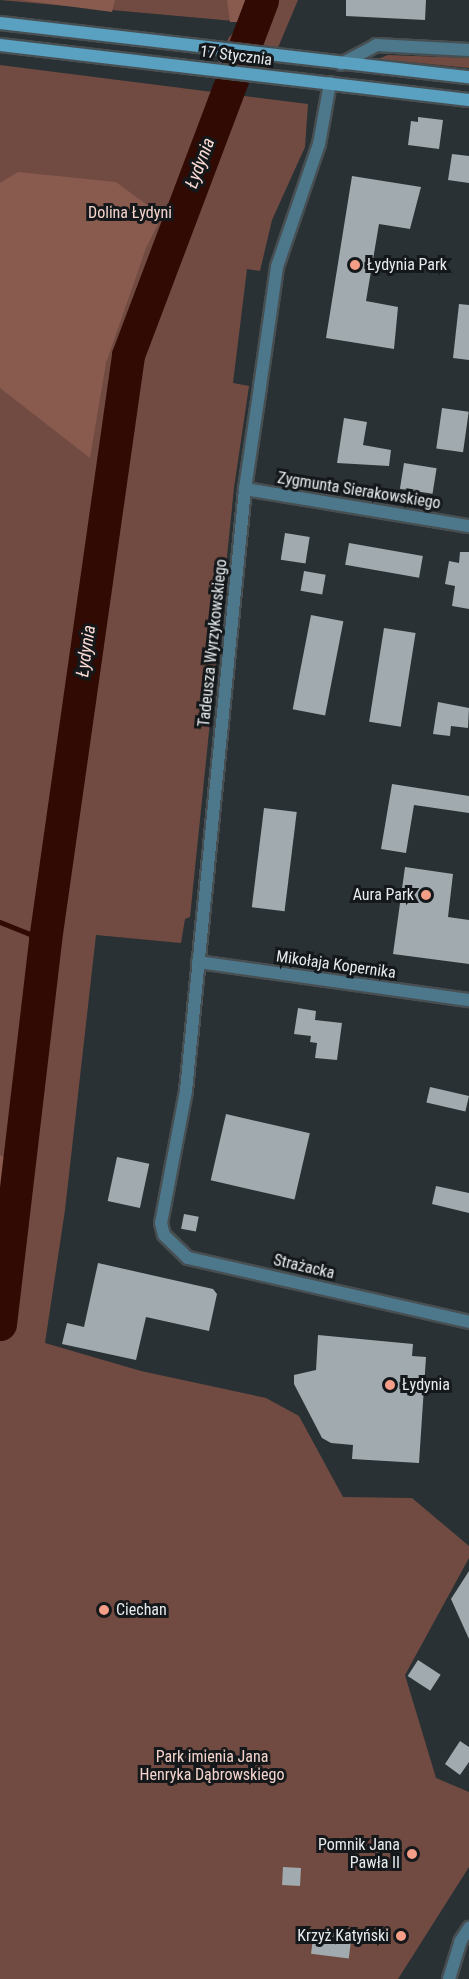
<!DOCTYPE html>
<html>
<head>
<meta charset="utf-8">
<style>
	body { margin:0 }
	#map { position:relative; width:469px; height:1979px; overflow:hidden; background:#293134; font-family:"Roboto Condensed",sans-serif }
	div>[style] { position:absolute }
	.green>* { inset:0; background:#714b42 }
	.forest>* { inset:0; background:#895a4e }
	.stream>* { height:5px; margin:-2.5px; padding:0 2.5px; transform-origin:2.5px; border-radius:2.5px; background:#310b03 }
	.river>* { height:33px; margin:-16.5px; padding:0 16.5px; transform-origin:16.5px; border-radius:16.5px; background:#310b03 }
	.building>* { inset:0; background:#a1aaae; transform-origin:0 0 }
	.roads { filter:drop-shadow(2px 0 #474f52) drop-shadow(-2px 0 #474f52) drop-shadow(0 2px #474f52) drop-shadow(0 -2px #474f52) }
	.minor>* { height:12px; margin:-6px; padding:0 6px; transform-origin:6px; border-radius:6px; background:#4d788c }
	.secondary>* { height:12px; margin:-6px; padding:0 6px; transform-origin:6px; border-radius:6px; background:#5aa0c0 }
	.dots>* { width:16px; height:16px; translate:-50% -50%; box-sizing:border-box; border:3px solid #15181a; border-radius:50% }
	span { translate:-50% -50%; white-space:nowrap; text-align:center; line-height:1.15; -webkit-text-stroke:6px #15181a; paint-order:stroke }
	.street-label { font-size:16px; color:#e6ebed }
	.park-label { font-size:16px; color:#f4d4cc }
	.poi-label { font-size:16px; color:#e6ebed }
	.left { translate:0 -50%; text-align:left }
	.right { translate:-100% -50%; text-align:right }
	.water-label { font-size:18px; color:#fcdcd4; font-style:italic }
</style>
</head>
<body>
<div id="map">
	<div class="green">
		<i style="clip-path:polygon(0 0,298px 0,266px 76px,215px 70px,229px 37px,245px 22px)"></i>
		<i style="clip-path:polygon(388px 55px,469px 58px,469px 68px,378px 59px)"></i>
		<i style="clip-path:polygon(0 65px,308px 104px,305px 147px,272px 220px,260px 271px,247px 269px,233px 383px,249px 386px,234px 488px,190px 917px,185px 919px,181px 943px,96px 935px,65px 1210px,45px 1343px,141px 1371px,266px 1398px,299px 1416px,343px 1497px,412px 1498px,469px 1546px,469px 1558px,405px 1675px,436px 1778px,469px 1792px,469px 1867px,398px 1979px,0 1979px)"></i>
	</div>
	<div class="forest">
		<i style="clip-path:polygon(21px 0,115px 0,112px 12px)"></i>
		<i style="clip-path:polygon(227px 0,253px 0,246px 22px,230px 22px)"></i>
		<i style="clip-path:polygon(18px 172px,116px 182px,162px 216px,146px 248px,106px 363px,90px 458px,0 388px,0 183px)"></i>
		<i style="clip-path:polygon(0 1155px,22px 1165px,0 1322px)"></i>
	</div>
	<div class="stream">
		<i style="left:0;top:922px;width:48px;rotate:21.8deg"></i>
	</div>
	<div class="river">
		<i style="left:0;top:1324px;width:387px;rotate:-83.3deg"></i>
		<i style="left:45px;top:940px;width:591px;rotate:-81.92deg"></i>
		<i style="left:128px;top:355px;width:379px;rotate:-69.3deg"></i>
	</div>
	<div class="building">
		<i style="clip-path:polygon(346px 0,426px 0,425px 20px,346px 16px)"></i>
		<i style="clip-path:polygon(418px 117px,443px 120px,439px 149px,408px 145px,411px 121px,418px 122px)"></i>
		<i style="clip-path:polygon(452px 154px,469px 156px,469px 183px,448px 180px)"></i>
		<i style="clip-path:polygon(352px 176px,421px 187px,410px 229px,379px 224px,366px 301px,398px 307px,394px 349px,326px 338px)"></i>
		<i style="clip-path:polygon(459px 304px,469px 305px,469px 360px,453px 358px)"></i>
		<i style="left:442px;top:408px;width:27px;height:41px;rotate:8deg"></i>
		<i style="clip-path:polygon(344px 418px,367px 422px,363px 445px,391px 450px,389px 466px,337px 463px)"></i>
		<i style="left:404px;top:463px;width:33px;height:26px;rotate:9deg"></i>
		<i style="left:285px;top:533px;width:25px;height:27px;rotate:9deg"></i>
		<i style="left:349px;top:543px;width:75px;height:22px;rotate:10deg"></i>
		<i style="clip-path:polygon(460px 552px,469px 552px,469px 609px,452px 606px,455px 586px,445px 584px,449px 561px,459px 563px)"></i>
		<i style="left:304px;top:571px;width:22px;height:20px;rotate:10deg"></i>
		<i style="left:311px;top:615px;width:33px;height:96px;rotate:11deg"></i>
		<i style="left:384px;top:628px;width:32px;height:95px;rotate:9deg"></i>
		<i style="clip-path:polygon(438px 702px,469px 708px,468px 728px,451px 726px,450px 736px,433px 734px)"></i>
		<i style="clip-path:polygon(392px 784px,469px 796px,469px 813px,414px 805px,406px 853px,381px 849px)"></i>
		<i style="left:264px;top:808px;width:33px;height:100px;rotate:7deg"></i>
		<i style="clip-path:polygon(405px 867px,453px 874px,448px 917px,469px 920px,469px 964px,393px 954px)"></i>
		<i style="clip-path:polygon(298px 1008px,316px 1011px,315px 1020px,342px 1023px,337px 1060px,315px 1058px,317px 1043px,310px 1042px,311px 1036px,294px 1034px)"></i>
		<i style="left:430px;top:1087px;width:40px;height:16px;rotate:13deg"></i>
		<i style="left:226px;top:1114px;width:86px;height:68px;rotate:13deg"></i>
		<i style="left:117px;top:1157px;width:33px;height:45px;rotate:12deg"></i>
		<i style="clip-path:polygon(436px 1186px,469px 1193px,469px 1213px,432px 1204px)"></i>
		<i style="left:184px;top:1214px;width:15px;height:15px;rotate:11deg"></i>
		<i style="clip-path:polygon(98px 1263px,213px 1289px,217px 1294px,209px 1331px,146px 1317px,136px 1360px,62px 1344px,67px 1323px,84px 1327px)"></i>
		<i style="clip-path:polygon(318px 1335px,413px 1344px,412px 1356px,426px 1357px,419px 1463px,352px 1459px,353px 1445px,331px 1443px,322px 1438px,294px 1384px,294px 1375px,316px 1370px)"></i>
		<i style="clip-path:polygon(469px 1571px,469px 1639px,451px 1599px)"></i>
		<i style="left:418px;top:1660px;width:27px;height:19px;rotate:33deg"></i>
		<i style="clip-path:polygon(460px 1741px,469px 1747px,469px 1762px,460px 1775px,445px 1764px)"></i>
		<i style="left:283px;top:1867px;width:18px;height:18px;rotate:3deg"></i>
		<i style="left:314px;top:1930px;width:38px;height:24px;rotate:7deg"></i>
	</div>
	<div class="roads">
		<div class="minor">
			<i style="left:341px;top:64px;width:40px;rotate:-28deg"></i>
			<i style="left:376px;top:45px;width:93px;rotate:3.1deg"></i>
			<i style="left:330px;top:83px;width:62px;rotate:100.2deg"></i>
			<i style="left:319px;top:144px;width:130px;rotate:108.9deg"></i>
			<i style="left:277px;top:267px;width:121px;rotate:98.1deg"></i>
			<i style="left:260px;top:387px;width:103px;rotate:98.4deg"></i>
			<i style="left:245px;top:489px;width:605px;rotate:95.6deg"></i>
			<i style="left:186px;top:1091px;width:134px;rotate:100.7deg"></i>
			<i style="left:161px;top:1223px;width:12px;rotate:76deg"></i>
			<i style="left:164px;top:1235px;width:33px;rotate:44deg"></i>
			<i style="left:188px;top:1258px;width:288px;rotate:12.8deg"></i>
			<i style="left:245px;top:489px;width:227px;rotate:9.4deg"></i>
			<i style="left:198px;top:962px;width:274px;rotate:8deg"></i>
			<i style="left:449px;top:1979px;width:39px;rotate:-73deg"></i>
			<i style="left:460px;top:1942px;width:17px;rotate:-57deg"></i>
		</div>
		<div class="secondary">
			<i style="left:0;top:23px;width:472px;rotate:6.6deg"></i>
			<i style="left:0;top:45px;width:472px;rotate:6.7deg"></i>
		</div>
	</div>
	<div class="dots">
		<i style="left:355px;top:265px;background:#f49e88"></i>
		<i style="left:426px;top:895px;background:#f49e88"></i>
		<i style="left:390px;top:1385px;background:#f49e88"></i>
		<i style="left:104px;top:1610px;background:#f49e88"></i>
		<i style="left:412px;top:1854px;background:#f49e88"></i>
		<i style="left:401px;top:1936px;background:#f49e88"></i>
	</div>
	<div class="street-label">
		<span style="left:236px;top:56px;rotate:7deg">17 Stycznia</span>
		<span style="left:359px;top:491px;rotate:9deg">Zygmunta Sierakowskiego</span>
		<span style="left:213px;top:643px;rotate:-84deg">Tadeusza Wyrzykowskiego</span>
		<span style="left:336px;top:965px;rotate:8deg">Mikołaja Kopernika</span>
		<span style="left:304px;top:1267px;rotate:13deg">Strażacka</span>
	</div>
	<div class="park-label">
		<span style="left:130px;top:213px">Dolina Łydyni</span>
		<span style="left:212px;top:1766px">Park imienia Jana<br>Henryka Dąbrowskiego</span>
	</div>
	<div class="poi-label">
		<span class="left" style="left:367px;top:265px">Łydynia Park</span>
		<span class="right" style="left:414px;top:895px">Aura Park</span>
		<span class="left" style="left:402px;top:1385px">Łydynia</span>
		<span class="left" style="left:116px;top:1610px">Ciechan</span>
		<span class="right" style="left:400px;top:1854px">Pomnik Jana<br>Pawła II</span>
		<span class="right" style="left:389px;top:1936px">Krzyż Katyński</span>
	</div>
	<div class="water-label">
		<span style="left:200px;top:163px;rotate:-69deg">Łydynia</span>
		<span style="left:86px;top:651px;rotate:-82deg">Łydynia</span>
	</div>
</div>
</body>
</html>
